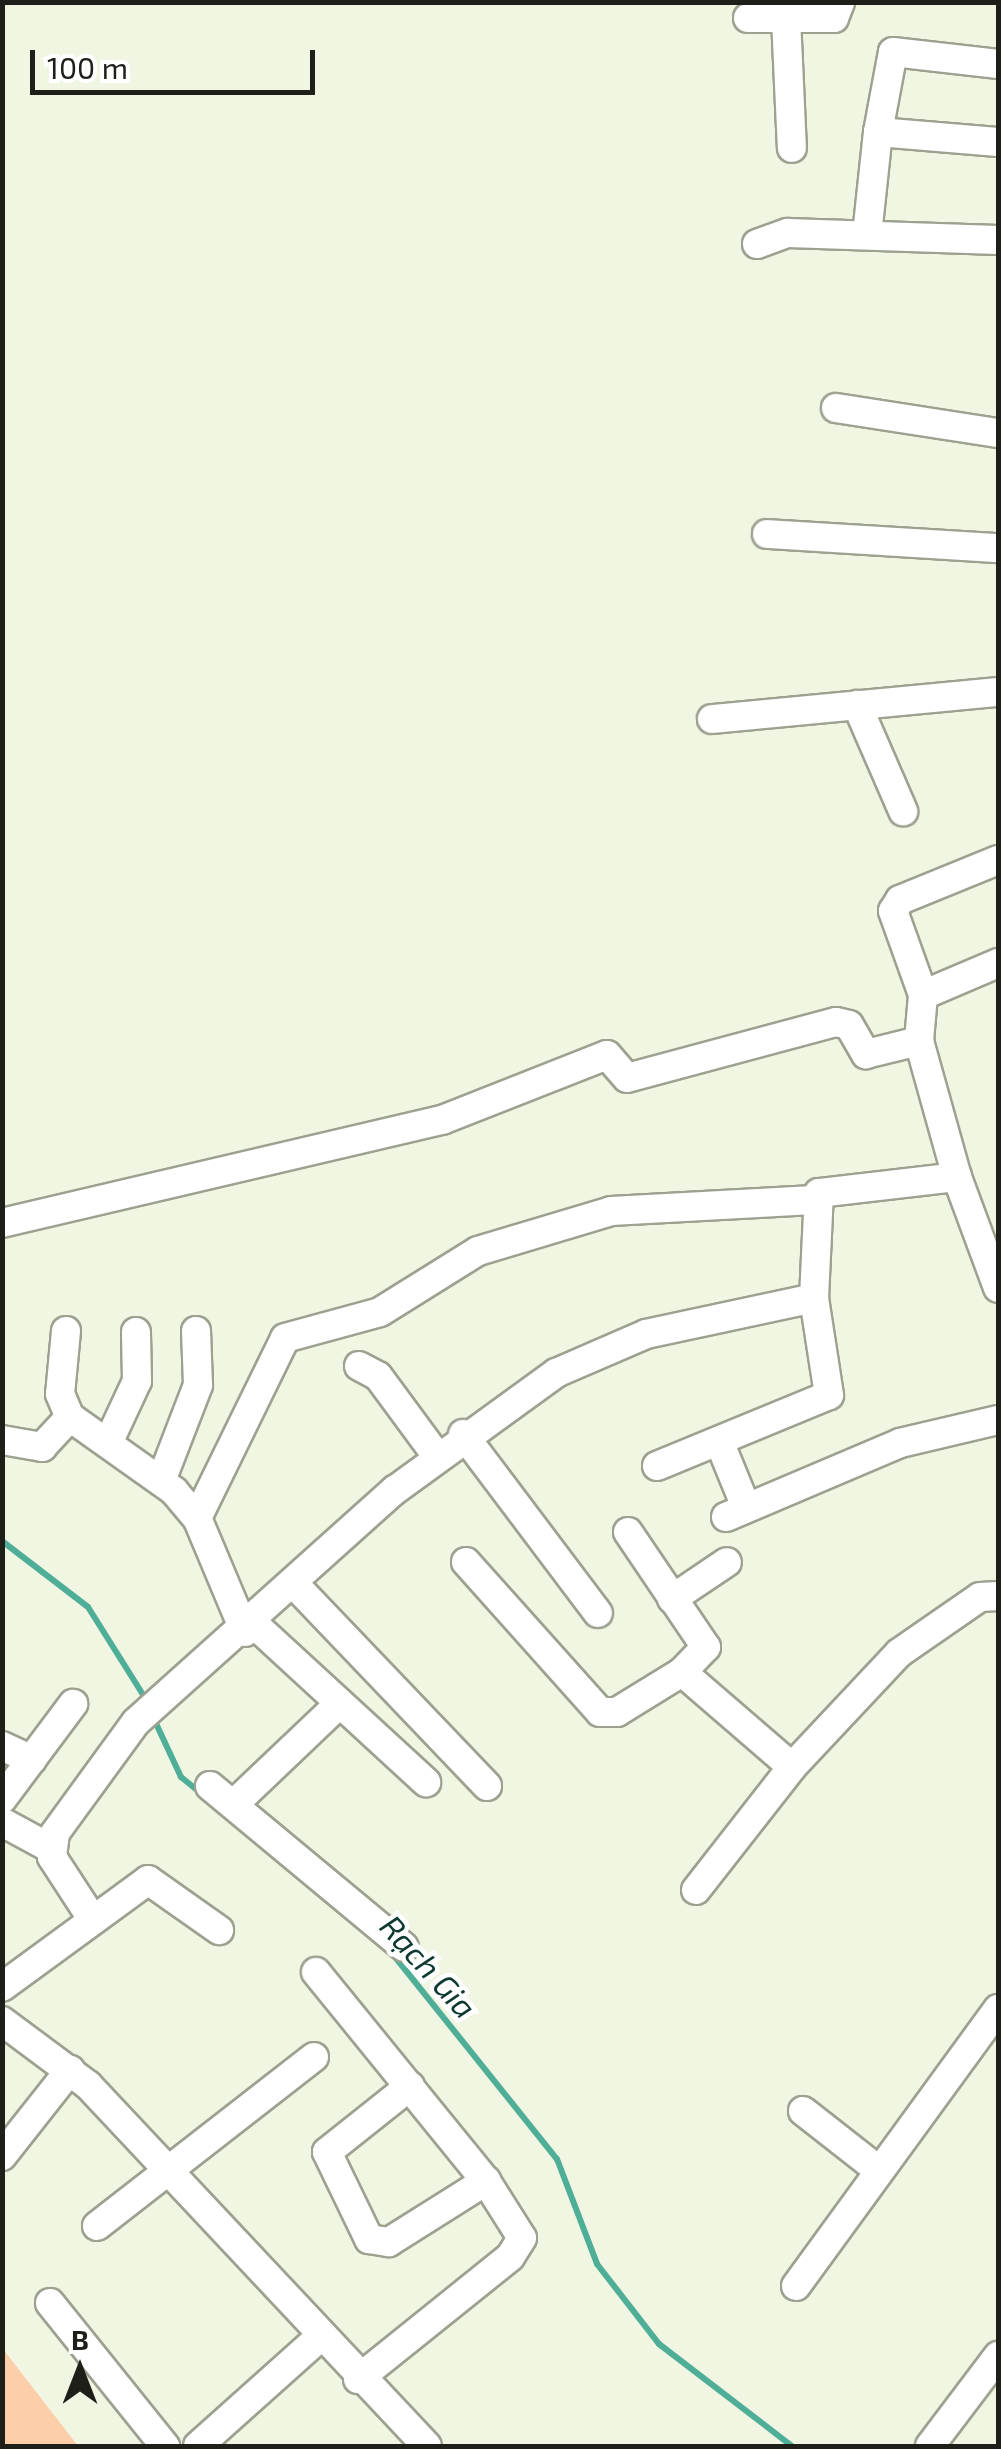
<!DOCTYPE html>
<html>
<head>
<meta charset="utf-8">
<style>
	body { margin:0 }
	#map { position:relative; width:1001px; height:2449px; overflow:hidden; background:#f1f6e3; font-family:"Exo 2",sans-serif }
	div>[style] { position:absolute }
	.green>* { inset:0; background:#fcceaa }
	.stream>* { height:6px; margin:-3px; padding:0 3px; transform-origin:3px; border-radius:3px; background:#4fae98 }
	.roads { filter:drop-shadow(2px 0 #9da190) drop-shadow(-2px 0 #9da190) drop-shadow(0 2px #9da190) drop-shadow(0 -2px #9da190) }
	.minor>* { height:28px; margin:-14px; padding:0 14px; transform-origin:14px; border-radius:14px; background:#fff }
	span { translate:-50% -50%; white-space:nowrap; text-align:center; line-height:1.15; -webkit-text-stroke:9px #fff; paint-order:stroke }
	.water-label { font-size:32px; color:#0d3930; font-style:italic }
	.frame { position:absolute; inset:0; border:5px solid #1e1f19; pointer-events:none }
	.north { position:absolute; left:30px; top:2319px; width:100px; height:100px; -webkit-text-stroke:8px #fff; paint-order:stroke; rotate:0deg; font-size:28px; font-weight:700; line-height:40px; text-align:center; color:#1e1f19 }
	.north::after { content:''; display:block; margin:auto; width:35px; height:45px; background:#1e1f19; clip-path:polygon(50% 0,100% 100%,50% 72%,0 100%) }
	.scale { position:absolute; left:30px; top:50px; width:285px; height:45px; box-sizing:border-box; border:5px solid #1e1f19; border-top:0; padding-left:12px; font-size:30px; line-height:35px; white-space:nowrap; color:#1e1f19; -webkit-text-stroke:8px #fff; paint-order:stroke }
</style>
</head>
<body>
<div id="map">
	<div class="green">
		<i style="clip-path:polygon(2px 2349px,3px 2349px,78px 2446px,3px 2446px)"></i>
	</div>
	<div class="stream">
		<i style="left:2px;top:1541px;width:108px;rotate:37.5deg"></i>
		<i style="left:88px;top:1607px;width:111px;rotate:57.9deg"></i>
		<i style="left:153px;top:1717px;width:66px;rotate:65deg"></i>
		<i style="left:181px;top:1777px;width:26px;rotate:39deg"></i>
		<i style="left:391px;top:1952px;width:265px;rotate:51.3deg"></i>
		<i style="left:557px;top:2159px;width:112px;rotate:69.1deg"></i>
		<i style="left:597px;top:2264px;width:101px;rotate:52.2deg"></i>
		<i style="left:659px;top:2344px;width:168px;rotate:37.5deg"></i>
	</div>
	<div class="roads">
		<div class="minor">
			<i style="left:748px;top:18px;width:86px"></i>
			<i style="left:834px;top:18px;width:17px;rotate:-69deg"></i>
			<i style="left:786px;top:18px;width:130px;rotate:87.4deg"></i>
			<i style="left:878px;top:132px;width:81px;rotate:-79.4deg"></i>
			<i style="left:893px;top:52px;width:106px;rotate:6.5deg"></i>
			<i style="left:867px;top:235px;width:104px;rotate:-83.9deg"></i>
			<i style="left:878px;top:132px;width:120px;rotate:4.8deg"></i>
			<i style="left:757px;top:244px;width:33px;rotate:-20deg"></i>
			<i style="left:788px;top:233px;width:210px;rotate:1.9deg"></i>
			<i style="left:836px;top:408px;width:164px;rotate:8.8deg"></i>
			<i style="left:767px;top:534px;width:231px;rotate:3.5deg"></i>
			<i style="left:857px;top:705px;width:116px;rotate:66.5deg"></i>
			<i style="left:712px;top:719px;width:287px;rotate:-5.4deg"></i>
			<i style="left:998px;top:860px;width:106px;rotate:157.8deg"></i>
			<i style="left:900px;top:900px;width:13px;rotate:122deg"></i>
			<i style="left:893px;top:911px;width:89px;rotate:70.3deg"></i>
			<i style="left:923px;top:995px;width:46px;rotate:95deg"></i>
			<i style="left:919px;top:1041px;width:141px;rotate:74.4deg"></i>
			<i style="left:957px;top:1177px;width:118px;rotate:69.7deg"></i>
			<i style="left:923px;top:995px;width:82px;rotate:-23.1deg"></i>
			<i style="left:2px;top:1223px;width:452px;rotate:-13.2deg"></i>
			<i style="left:442px;top:1120px;width:177px;rotate:-21.5deg"></i>
			<i style="left:607px;top:1055px;width:30px;rotate:49deg"></i>
			<i style="left:627px;top:1078px;width:216px;rotate:-15deg"></i>
			<i style="left:836px;top:1022px;width:13px;rotate:13deg"></i>
			<i style="left:849px;top:1025px;width:34px;rotate:60deg"></i>
			<i style="left:866px;top:1054px;width:55px;rotate:-13.8deg"></i>
			<i style="left:66px;top:1331px;width:63px;rotate:95.4deg"></i>
			<i style="left:60px;top:1394px;width:25px;rotate:67deg"></i>
			<i style="left:70px;top:1417px;width:128px;rotate:35.4deg"></i>
			<i style="left:174px;top:1491px;width:35px;rotate:50deg"></i>
			<i style="left:359px;top:1366px;width:21px;rotate:28deg"></i>
			<i style="left:378px;top:1376px;width:99px;rotate:53.6deg"></i>
			<i style="left:463px;top:1434px;width:224px;rotate:53deg"></i>
			<i style="left:2px;top:1440px;width:41px;rotate:9.9deg"></i>
			<i style="left:42px;top:1447px;width:41px;rotate:-47deg"></i>
			<i style="left:109px;top:1441px;width:66px;rotate:-65deg"></i>
			<i style="left:137px;top:1381px;width:49px;rotate:-91.2deg"></i>
			<i style="left:719px;top:1441px;width:71px;rotate:67.8deg"></i>
			<i style="left:657px;top:1466px;width:186px;rotate:-22.4deg"></i>
			<i style="left:829px;top:1395px;width:98px;rotate:-98.8deg"></i>
			<i style="left:161px;top:1481px;width:103px;rotate:-68.9deg"></i>
			<i style="left:198px;top:1385px;width:54px;rotate:-92.1deg"></i>
			<i style="left:726px;top:1517px;width:189px;rotate:-23deg"></i>
			<i style="left:900px;top:1443px;width:101px;rotate:-13.2deg"></i>
			<i style="left:628px;top:1532px;width:139px;rotate:55.9deg"></i>
			<i style="left:706px;top:1647px;width:35px;rotate:134deg"></i>
			<i style="left:466px;top:1562px;width:201px;rotate:48.2deg"></i>
			<i style="left:600px;top:1712px;width:17px"></i>
			<i style="left:617px;top:1712px;width:76px;rotate:-31.6deg"></i>
			<i style="left:682px;top:1672px;width:145px;rotate:40.8deg"></i>
			<i style="left:792px;top:1767px;width:156px;rotate:-46.8deg"></i>
			<i style="left:899px;top:1653px;width:98px;rotate:-34.7deg"></i>
			<i style="left:980px;top:1597px;width:18px;rotate:-3deg"></i>
			<i style="left:295px;top:1585px;width:278px;rotate:46.3deg"></i>
			<i style="left:672px;top:1599px;width:66px;rotate:-33.9deg"></i>
			<i style="left:254px;top:1624px;width:234px;rotate:42.6deg"></i>
			<i style="left:245px;top:1632px;width:124px;rotate:-112.8deg"></i>
			<i style="left:197px;top:1518px;width:200px;rotate:-63.9deg"></i>
			<i style="left:285px;top:1338px;width:98px;rotate:-15.3deg"></i>
			<i style="left:380px;top:1312px;width:115px;rotate:-31.9deg"></i>
			<i style="left:478px;top:1251px;width:139px;rotate:-16.7deg"></i>
			<i style="left:611px;top:1211px;width:203px;rotate:-3.1deg"></i>
			<i style="left:2px;top:1746px;width:33px;rotate:25deg"></i>
			<i style="left:210px;top:1786px;width:252px;rotate:39.7deg"></i>
			<i style="left:2px;top:1799px;width:119px;rotate:-53.2deg"></i>
			<i style="left:234px;top:1804px;width:146px;rotate:-43.6deg"></i>
			<i style="left:2px;top:1822px;width:52px;rotate:28.5deg"></i>
			<i style="left:696px;top:1890px;width:156px;rotate:-52deg"></i>
			<i style="left:93px;top:1920px;width:75px;rotate:-123.1deg"></i>
			<i style="left:52px;top:1857px;width:24px;rotate:-83deg"></i>
			<i style="left:55px;top:1833px;width:137px;rotate:-53.9deg"></i>
			<i style="left:136px;top:1722px;width:348px;rotate:-41.9deg"></i>
			<i style="left:395px;top:1490px;width:199px;rotate:-36deg"></i>
			<i style="left:556px;top:1373px;width:98px;rotate:-23.4deg"></i>
			<i style="left:646px;top:1334px;width:172px;rotate:-12.1deg"></i>
			<i style="left:814px;top:1298px;width:105px;rotate:-87.3deg"></i>
			<i style="left:819px;top:1193px;width:139px;rotate:-6.6deg"></i>
			<i style="left:316px;top:1972px;width:269px;rotate:50.9deg"></i>
			<i style="left:486px;top:2181px;width:67px;rotate:57.7deg"></i>
			<i style="left:522px;top:2238px;width:22px;rotate:122deg"></i>
			<i style="left:510px;top:2257px;width:195px;rotate:141.2deg"></i>
			<i style="left:2px;top:1987px;width:181px;rotate:-36.2deg"></i>
			<i style="left:148px;top:1880px;width:87px;rotate:35.2deg"></i>
			<i style="left:2px;top:2021px;width:107px;rotate:36.7deg"></i>
			<i style="left:88px;top:2085px;width:495px;rotate:46.8deg"></i>
			<i style="left:410px;top:2086px;width:106px;rotate:141.5deg"></i>
			<i style="left:327px;top:2152px;width:97px;rotate:64.2deg"></i>
			<i style="left:369px;top:2239px;width:20px;rotate:9deg"></i>
			<i style="left:389px;top:2242px;width:115px;rotate:-32.2deg"></i>
			<i style="left:803px;top:2111px;width:94px;rotate:38.1deg"></i>
			<i style="left:2px;top:2156px;width:110px;rotate:-51.7deg"></i>
			<i style="left:97px;top:2226px;width:275px;rotate:-37.9deg"></i>
			<i style="left:796px;top:2286px;width:343px;rotate:-53.9deg"></i>
			<i style="left:50px;top:2303px;width:184px;rotate:51.2deg"></i>
			<i style="left:198px;top:2446px;width:162px;rotate:-41.8deg"></i>
			<i style="left:930px;top:2446px;width:113px;rotate:-52.9deg"></i>
		</div>
	</div>
	<div class="water-label">
		<span style="left:429px;top:1966px;rotate:48deg">Rạch Gia</span>
	</div>
	<div class="frame"></div>
	<div class="north">B</div>
	<div class="scale">100 m</div>
</div>
</body>
</html>
